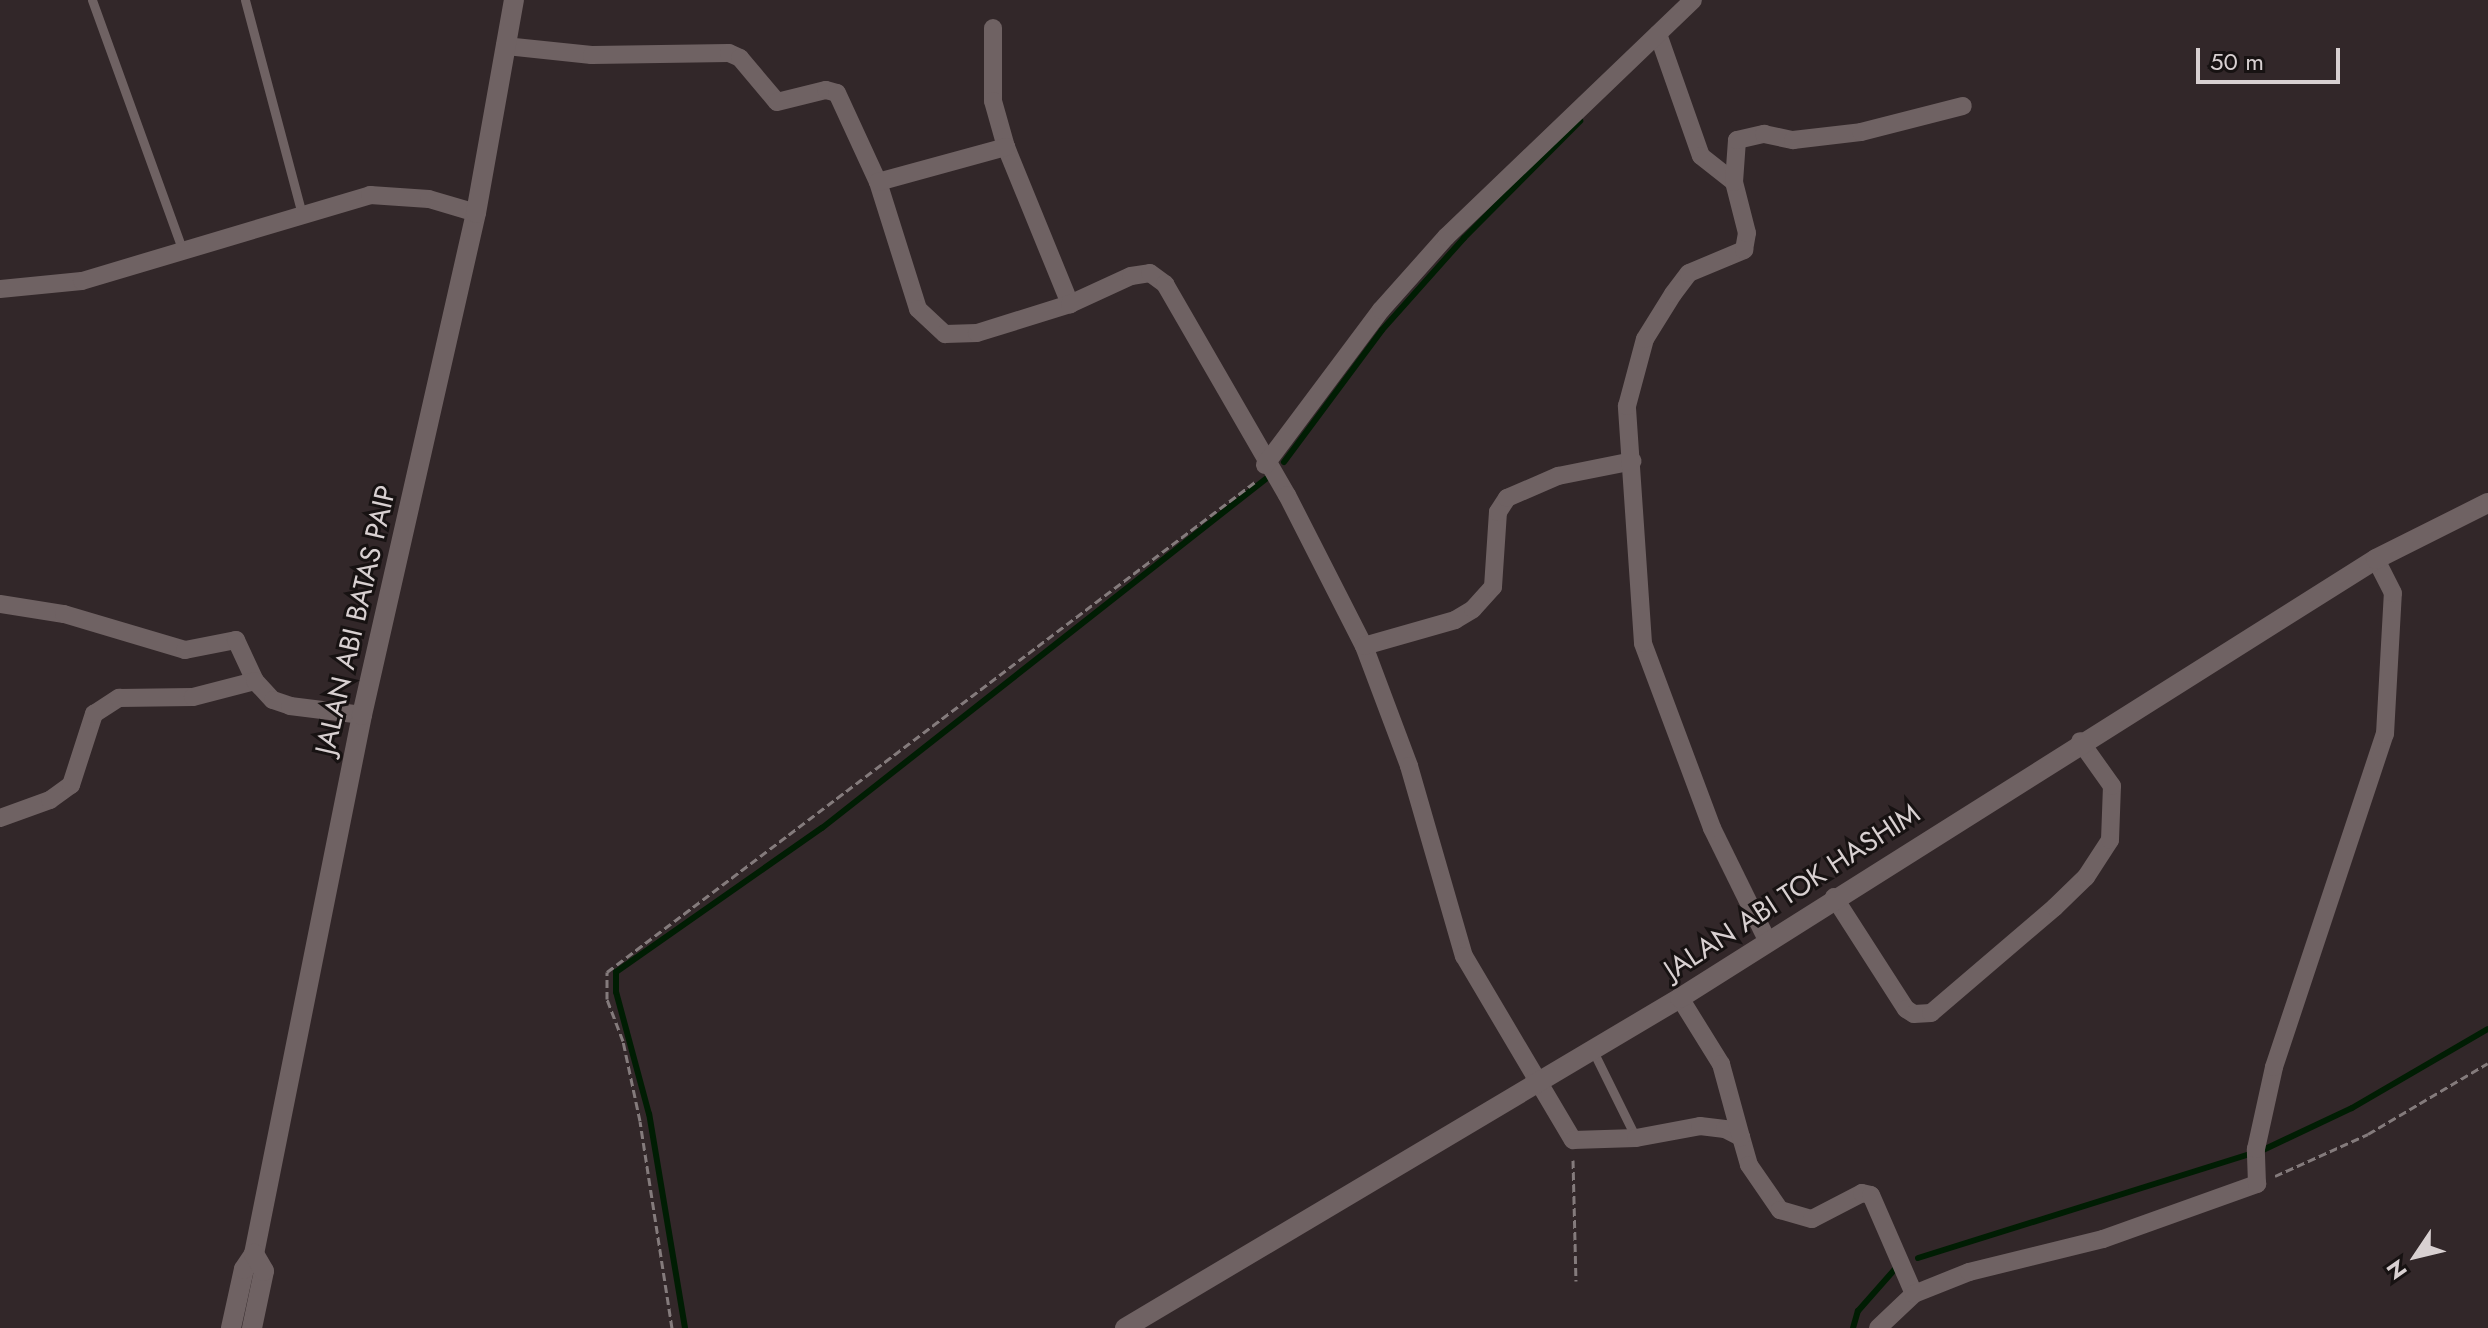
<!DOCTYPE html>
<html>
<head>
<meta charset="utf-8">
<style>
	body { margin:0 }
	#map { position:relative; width:2488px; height:1328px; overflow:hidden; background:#322729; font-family:Jost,sans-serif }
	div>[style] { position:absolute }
	.stream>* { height:6px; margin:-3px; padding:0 3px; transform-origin:3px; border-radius:3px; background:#001d03 }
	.path>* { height:3px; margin-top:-1.5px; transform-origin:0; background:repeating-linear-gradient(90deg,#847b7c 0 8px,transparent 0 12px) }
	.service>* { height:9px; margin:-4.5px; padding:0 4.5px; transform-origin:4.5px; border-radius:4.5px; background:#6f6263 }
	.minor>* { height:18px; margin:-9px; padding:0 9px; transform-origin:9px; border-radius:9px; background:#6f6263 }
	.secondary>* { height:20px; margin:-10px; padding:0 10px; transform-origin:10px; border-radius:10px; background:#6f6263 }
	span { translate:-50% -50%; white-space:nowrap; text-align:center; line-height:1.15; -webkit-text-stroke:6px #171212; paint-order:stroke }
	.street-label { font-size:28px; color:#d8d0d1 }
	.north { position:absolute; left:2376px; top:1216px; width:80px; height:80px; -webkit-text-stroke:6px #171212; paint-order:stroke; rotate:235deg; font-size:22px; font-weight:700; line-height:32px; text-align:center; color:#d8d0d1 }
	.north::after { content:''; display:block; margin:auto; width:28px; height:36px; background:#d8d0d1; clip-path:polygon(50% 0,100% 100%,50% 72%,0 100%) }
	.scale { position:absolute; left:2196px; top:48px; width:144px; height:36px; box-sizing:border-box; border:4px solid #d8d0d1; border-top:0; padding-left:10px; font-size:24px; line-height:28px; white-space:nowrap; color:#d8d0d1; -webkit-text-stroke:6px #171212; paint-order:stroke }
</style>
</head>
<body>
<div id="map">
	<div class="stream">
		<i style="left:1284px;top:462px;width:164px;rotate:-53.4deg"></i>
		<i style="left:1382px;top:330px;width:123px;rotate:-48.3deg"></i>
		<i style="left:1464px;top:238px;width:165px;rotate:-45.2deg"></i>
		<i style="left:1918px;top:1258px;width:362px;rotate:-17.4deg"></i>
		<i style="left:2263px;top:1150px;width:98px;rotate:-25.3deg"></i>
		<i style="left:2352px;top:1108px;width:157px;rotate:-30.2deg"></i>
		<i style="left:685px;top:1328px;width:217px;rotate:-99.5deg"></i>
		<i style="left:649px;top:1114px;width:126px;rotate:-105.1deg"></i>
		<i style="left:616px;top:992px;width:20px;rotate:-90deg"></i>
		<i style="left:616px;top:972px;width:251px;rotate:-35deg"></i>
		<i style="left:822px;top:828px;width:566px;rotate:-38.19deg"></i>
		<i style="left:1853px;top:1328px;width:18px;rotate:-74deg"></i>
		<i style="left:1858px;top:1311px;width:56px;rotate:-48.6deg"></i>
	</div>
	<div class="path">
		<i style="left:1573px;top:1160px;width:121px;rotate:88.6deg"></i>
		<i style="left:2275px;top:1176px;width:102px;rotate:-24.3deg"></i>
		<i style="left:2368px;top:1134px;width:139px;rotate:-30.6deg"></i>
		<i style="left:672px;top:1328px;width:209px;rotate:-98.8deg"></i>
		<i style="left:640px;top:1121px;width:82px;rotate:-102deg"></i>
		<i style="left:623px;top:1041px;width:45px;rotate:-110.9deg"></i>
		<i style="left:607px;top:999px;width:27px;rotate:-90deg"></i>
		<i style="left:607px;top:972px;width:812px;rotate:-37.1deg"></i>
	</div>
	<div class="service">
		<i style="left:92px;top:0;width:268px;rotate:70.1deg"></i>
		<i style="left:245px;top:0;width:221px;rotate:75.1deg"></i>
		<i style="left:1593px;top:1051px;width:97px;rotate:63.7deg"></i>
	</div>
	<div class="minor">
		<i style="left:993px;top:28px;width:73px;rotate:90deg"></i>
		<i style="left:993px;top:101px;width:48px;rotate:74.2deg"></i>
		<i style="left:1006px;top:147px;width:170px;rotate:67.8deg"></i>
		<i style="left:1658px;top:34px;width:129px;rotate:70.6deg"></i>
		<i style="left:1701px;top:156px;width:42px;rotate:38.2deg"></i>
		<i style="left:505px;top:46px;width:87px;rotate:5.9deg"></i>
		<i style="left:592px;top:55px;width:137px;rotate:-0.8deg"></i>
		<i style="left:729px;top:53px;width:12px;rotate:24deg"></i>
		<i style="left:740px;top:58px;width:57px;rotate:49.9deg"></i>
		<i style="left:777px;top:102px;width:50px;rotate:-13.8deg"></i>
		<i style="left:826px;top:90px;width:11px;rotate:15deg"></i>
		<i style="left:837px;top:93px;width:98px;rotate:65.3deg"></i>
		<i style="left:878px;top:182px;width:133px;rotate:72.5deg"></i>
		<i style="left:918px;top:309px;width:37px;rotate:43deg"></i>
		<i style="left:945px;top:334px;width:32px;rotate:-2deg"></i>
		<i style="left:977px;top:333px;width:97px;rotate:-17.3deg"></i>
		<i style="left:1070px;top:304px;width:67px;rotate:-24.7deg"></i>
		<i style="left:1131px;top:276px;width:19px;rotate:-9deg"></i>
		<i style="left:1150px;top:273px;width:19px;rotate:36deg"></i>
		<i style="left:1165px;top:284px;width:244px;rotate:60deg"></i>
		<i style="left:1287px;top:495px;width:169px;rotate:63deg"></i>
		<i style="left:1364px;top:646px;width:128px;rotate:69.4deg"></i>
		<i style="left:1409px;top:766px;width:198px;rotate:73.9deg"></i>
		<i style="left:1464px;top:956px;width:214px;rotate:59.4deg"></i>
		<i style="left:1573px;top:1140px;width:63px;rotate:-1.8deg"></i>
		<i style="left:1636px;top:1138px;width:65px;rotate:-10.6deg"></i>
		<i style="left:1700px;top:1126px;width:25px;rotate:7deg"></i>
		<i style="left:1725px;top:1129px;width:18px;rotate:27deg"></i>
		<i style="left:1741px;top:1137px;width:29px;rotate:74deg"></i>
		<i style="left:1749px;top:1165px;width:55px;rotate:55.4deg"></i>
		<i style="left:1780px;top:1210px;width:33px;rotate:16deg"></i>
		<i style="left:1812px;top:1219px;width:56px;rotate:-27.5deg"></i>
		<i style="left:1862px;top:1193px;width:9px;rotate:13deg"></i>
		<i style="left:1871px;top:1195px;width:108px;rotate:66.5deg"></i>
		<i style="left:878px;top:182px;width:133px;rotate:-15.3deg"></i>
		<i style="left:0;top:289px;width:82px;rotate:-5.6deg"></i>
		<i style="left:82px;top:281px;width:301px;rotate:-16.6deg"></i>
		<i style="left:370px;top:195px;width:59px;rotate:3.9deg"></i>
		<i style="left:429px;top:199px;width:49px;rotate:16.6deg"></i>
		<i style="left:1265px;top:465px;width:194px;rotate:-53.2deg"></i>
		<i style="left:1381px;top:310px;width:98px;rotate:-48.3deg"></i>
		<i style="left:1446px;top:237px;width:342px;rotate:-43.8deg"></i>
		<i style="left:0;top:604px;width:65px;rotate:8.9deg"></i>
		<i style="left:64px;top:614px;width:126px;rotate:16.6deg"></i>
		<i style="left:185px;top:650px;width:52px;rotate:-11.1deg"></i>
		<i style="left:236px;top:640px;width:45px;rotate:65.1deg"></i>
		<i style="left:1364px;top:646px;width:95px;rotate:-15.9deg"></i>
		<i style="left:1455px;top:620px;width:21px;rotate:-31deg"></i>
		<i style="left:1473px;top:609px;width:30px;rotate:-48deg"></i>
		<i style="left:1493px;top:587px;width:75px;rotate:-86.2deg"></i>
		<i style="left:1498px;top:512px;width:17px;rotate:-57deg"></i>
		<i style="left:1507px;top:498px;width:56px;rotate:-23.3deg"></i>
		<i style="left:1558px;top:476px;width:76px;rotate:-11.3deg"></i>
		<i style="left:0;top:818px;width:53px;rotate:-19.8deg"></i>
		<i style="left:50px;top:800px;width:26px;rotate:-36deg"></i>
		<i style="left:71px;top:785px;width:75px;rotate:-72.1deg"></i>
		<i style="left:94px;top:714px;width:30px;rotate:-33deg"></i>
		<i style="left:119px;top:698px;width:74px;rotate:-0.8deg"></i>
		<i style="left:193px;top:697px;width:64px;rotate:-14.5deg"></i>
		<i style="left:255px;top:681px;width:26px;rotate:47deg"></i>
		<i style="left:273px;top:700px;width:18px;rotate:19deg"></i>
		<i style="left:290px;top:706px;width:73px;rotate:7.1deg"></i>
		<i style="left:1834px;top:897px;width:133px;rotate:57.3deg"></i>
		<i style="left:1906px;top:1009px;width:9px;rotate:32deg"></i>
		<i style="left:1914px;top:1014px;width:17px;rotate:-3deg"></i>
		<i style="left:1931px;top:1013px;width:163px;rotate:-40.5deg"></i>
		<i style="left:2055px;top:907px;width:43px;rotate:-44.1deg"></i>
		<i style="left:2086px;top:877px;width:44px;rotate:-57deg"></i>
		<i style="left:2110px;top:840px;width:54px;rotate:-87.9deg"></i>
		<i style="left:2112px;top:786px;width:55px;rotate:-125.4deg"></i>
		<i style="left:1768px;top:942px;width:127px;rotate:-116.2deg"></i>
		<i style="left:1712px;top:828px;width:197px;rotate:-110.5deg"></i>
		<i style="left:1643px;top:643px;width:238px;rotate:-93.9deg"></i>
		<i style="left:1627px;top:406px;width:69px;rotate:-75deg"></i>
		<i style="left:1645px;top:339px;width:53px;rotate:-58.1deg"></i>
		<i style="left:1673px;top:294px;width:26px;rotate:-53deg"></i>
		<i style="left:1689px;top:273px;width:60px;rotate:-22.7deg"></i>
		<i style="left:1744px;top:250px;width:17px;rotate:-80deg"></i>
		<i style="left:1747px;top:233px;width:53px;rotate:-104.3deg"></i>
		<i style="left:1734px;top:182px;width:42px;rotate:-85.9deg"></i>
		<i style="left:1737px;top:140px;width:28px;rotate:-13deg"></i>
		<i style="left:1764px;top:134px;width:30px;rotate:12deg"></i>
		<i style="left:1793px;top:140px;width:68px;rotate:-6.7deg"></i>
		<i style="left:1861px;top:132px;width:105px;rotate:-14.3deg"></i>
		<i style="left:1680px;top:998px;width:78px;rotate:58.2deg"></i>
		<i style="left:1721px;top:1064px;width:76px;rotate:74.7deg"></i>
		<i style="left:1878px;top:1328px;width:50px;rotate:-43.4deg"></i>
		<i style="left:1914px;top:1294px;width:59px;rotate:-21.8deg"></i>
		<i style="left:1969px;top:1272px;width:138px;rotate:-13.8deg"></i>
		<i style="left:2103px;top:1239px;width:164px;rotate:-19.7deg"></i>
		<i style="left:2257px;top:1184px;width:35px;rotate:-92deg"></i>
		<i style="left:2256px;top:1149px;width:84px;rotate:-77.6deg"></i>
		<i style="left:2274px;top:1067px;width:351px;rotate:-71.6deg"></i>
		<i style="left:2385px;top:734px;width:141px;rotate:-86.8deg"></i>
		<i style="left:2393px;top:593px;width:38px;rotate:-117deg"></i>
	</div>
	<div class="secondary">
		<i style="left:231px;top:1328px;width:60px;rotate:-77.6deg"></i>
		<i style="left:244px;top:1269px;width:18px;rotate:-56deg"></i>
		<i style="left:254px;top:1254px;width:550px;rotate:-78.67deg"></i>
		<i style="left:362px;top:715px;width:515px;rotate:-77.21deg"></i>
		<i style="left:476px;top:213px;width:216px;rotate:-79.9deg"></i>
		<i style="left:252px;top:1328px;width:58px;rotate:-78.1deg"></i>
		<i style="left:264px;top:1271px;width:20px;rotate:-120deg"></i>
		<i style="left:1125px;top:1328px;width:646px;rotate:-30.74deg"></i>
		<i style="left:1680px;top:998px;width:823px;rotate:-32.24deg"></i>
		<i style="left:2376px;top:559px;width:125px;rotate:-26.6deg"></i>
	</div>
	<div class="street-label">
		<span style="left:356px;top:620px;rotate:-77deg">JALAN ABI BATAS PAIP</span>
		<span style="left:1792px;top:892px;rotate:-33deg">JALAN ABI TOK HASHIM</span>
	</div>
	<div class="north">N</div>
	<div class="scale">50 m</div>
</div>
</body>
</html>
